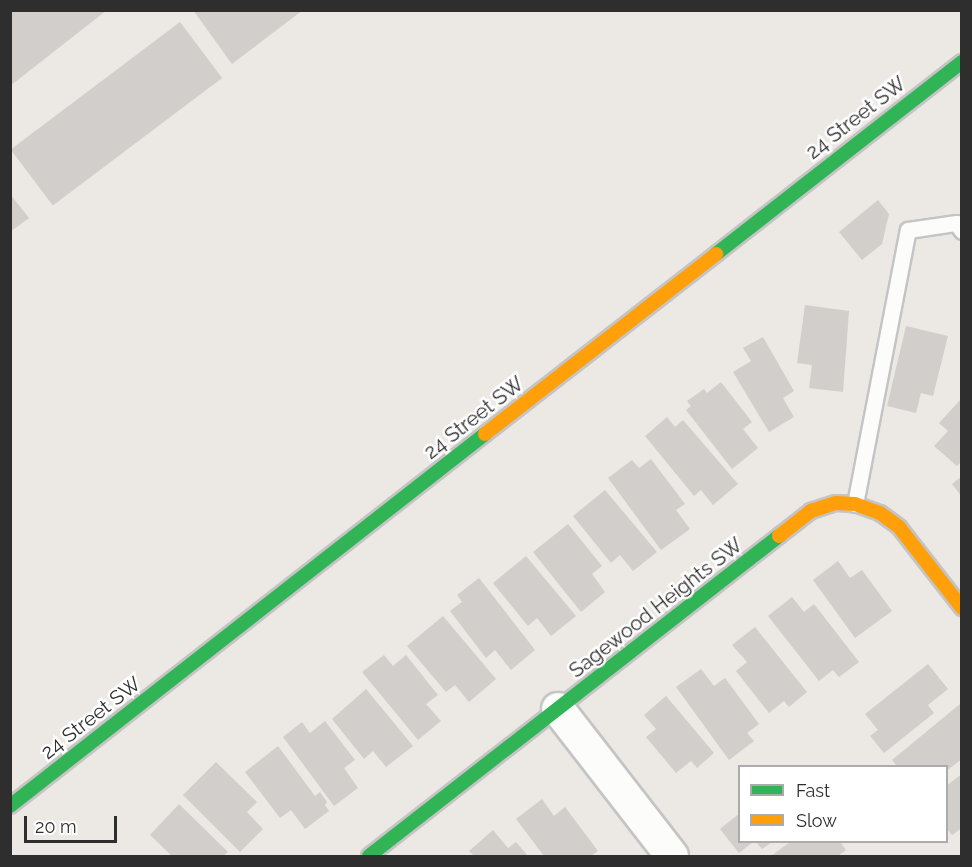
<!DOCTYPE html>
<html>
<head>
<meta charset="utf-8">
<style>
	body { margin:0 }
	#map { position:relative; width:972px; height:867px; overflow:hidden; background:#ece8e4; font-family:Raleway,sans-serif }
	div>[style] { position:absolute }
	.building>* { inset:0; background:#d1cecb; transform-origin:0 0 }
	.roads { filter:drop-shadow(2px 0 #c5c4c5) drop-shadow(-2px 0 #c5c4c5) drop-shadow(0 2px #c5c4c5) drop-shadow(0 -2px #c5c4c5) }
	.lane>* { height:15px; margin:-7.5px; padding:0 7.5px; transform-origin:7.5px; border-radius:7.5px; background:#fcfcfb }
	.street>* { height:32px; margin:-16px; padding:0 16px; transform-origin:16px; border-radius:16px; background:#fcfcfb }
	.fast>* { height:14px; margin:-7px; padding:0 7px; transform-origin:7px; border-radius:7px; background:#30b455 }
	.slow>* { height:14px; margin:-7px; padding:0 7px; transform-origin:7px; border-radius:7px; background:#ff9f0a }
	span { translate:-50% -50%; white-space:nowrap; text-align:center; line-height:1.15; -webkit-text-stroke:5px #fff; paint-order:stroke }
	.street-label { font-size:20px; color:#2e2e2e }
	.frame { position:absolute; inset:0; border:12px solid #2e2e2e; pointer-events:none }
	.legend { position:absolute; left:738px; top:765px; width:210px; height:78px; box-sizing:border-box; background:#fff; border:2px solid #ababab; margin:0; padding:8px 10px; list-style:none; font-size:18px; color:#2e2e2e }
	.legend li { display:flex; align-items:center; gap:12px; height:30px }
	.legend b { width:30px; border:2px solid #ababab }
	.scale { position:absolute; left:24px; top:816px; width:93px; height:27px; box-sizing:border-box; border:3px solid #2e2e2e; border-top:0; padding-left:8px; font-size:18px; line-height:21px; white-space:nowrap; color:#2e2e2e; -webkit-text-stroke:4px #fff; paint-order:stroke }
</style>
</head>
<body>
<div id="map">
	<div class="building">
		<i style="clip-path:polygon(10px 10px,107px 10px,10px 86px)"></i>
		<i style="clip-path:polygon(193px 10px,303px 10px,232px 64px)"></i>
		<i style="left:180px;top:22px;width:70px;height:212px;rotate:53deg"></i>
		<i style="clip-path:polygon(10px 194px,29px 218px,10px 232px)"></i>
		<i style="clip-path:polygon(878px 200px,889px 214px,882px 244px,862px 260px,839px 232px)"></i>
		<i style="clip-path:polygon(805px 305px,849px 311px,843px 392px,809px 388px,812px 365px,797px 363px)"></i>
		<i style="clip-path:polygon(906px 326px,948px 336px,933px 396px,921px 393px,916px 413px,887px 406px)"></i>
		<i style="clip-path:polygon(763px 337px,794px 391px,783px 398px,794px 417px,769px 432px,733px 372px,751px 361px,743px 348px)"></i>
		<i style="clip-path:polygon(721px 382px,752px 422px,743px 429px,758px 448px,732px 469px,686px 410px,691px 406px,687px 401px,704px 389px,707px 393px)"></i>
		<i style="clip-path:polygon(962px 398px,962px 461px,957px 466px,934px 446px,948px 431px,939px 423px)"></i>
		<i style="clip-path:polygon(667px 417px,675px 427px,683px 420px,738px 484px,713px 505px,701px 490px,694px 496px,645px 436px)"></i>
		<i style="clip-path:polygon(651px 459px,685px 504px,676px 510px,690px 529px,661px 550px,608px 478px,632px 460px,639px 468px)"></i>
		<i style="clip-path:polygon(962px 476px,962px 497px,952px 484px)"></i>
		<i style="clip-path:polygon(605px 490px,657px 552px,633px 571px,620px 555px,611px 563px,573px 516px)"></i>
		<i style="clip-path:polygon(568px 524px,602px 566px,592px 574px,605px 592px,581px 612px,533px 552px)"></i>
		<i style="clip-path:polygon(526px 556px,576px 616px,551px 636px,537px 618px,528px 626px,493px 583px)"></i>
		<i style="clip-path:polygon(838px 561px,850px 578px,862px 570px,892px 611px,855px 638px,813px 580px)"></i>
		<i style="clip-path:polygon(479px 578px,535px 650px,511px 670px,495px 650px,486px 658px,450px 611px,462px 602px,457px 595px)"></i>
		<i style="clip-path:polygon(792px 597px,804px 612px,814px 604px,859px 662px,839px 677px,833px 670px,819px 681px,768px 616px)"></i>
		<i style="clip-path:polygon(443px 616px,496px 679px,469px 702px,455px 685px,446px 692px,407px 646px)"></i>
		<i style="clip-path:polygon(755px 627px,807px 692px,789px 707px,784px 701px,769px 713px,736px 671px,747px 662px,732px 645px)"></i>
		<i style="clip-path:polygon(384px 655px,393px 666px,406px 655px,438px 695px,426px 704px,441px 721px,418px 740px,362px 672px)"></i>
		<i style="clip-path:polygon(928px 664px,948px 689px,928px 705px,934px 713px,884px 753px,870px 736px,878px 730px,865px 714px)"></i>
		<i style="clip-path:polygon(701px 669px,714px 686px,725px 678px,759px 724px,747px 733px,754px 741px,729px 760px,676px 687px)"></i>
		<i style="clip-path:polygon(366px 689px,413px 746px,386px 767px,373px 751px,364px 759px,332px 719px)"></i>
		<i style="clip-path:polygon(666px 696px,714px 753px,697px 768px,691px 761px,676px 773px,646px 737px,656px 729px,644px 715px)"></i>
		<i style="clip-path:polygon(960px 704px,962px 759px,946px 771px,946px 766px,897px 766px,892px 760px)"></i>
		<i style="clip-path:polygon(325px 721px,355px 760px,344px 768px,358px 788px,334px 806px,283px 737px,302px 722px,310px 733px)"></i>
		<i style="clip-path:polygon(278px 746px,315px 796px,320px 792px,327px 802px,325px 805px,329px 811px,305px 829px,291px 810px,280px 818px,245px 772px)"></i>
		<i style="clip-path:polygon(216px 762px,257px 802px,247px 812px,263px 829px,240px 852px,183px 795px)"></i>
		<i style="clip-path:polygon(962px 774px,962px 828px,952px 835px,946px 828px,946px 786px)"></i>
		<i style="clip-path:polygon(542px 799px,554px 816px,565px 807px,598px 851px,591px 856px,544px 856px,516px 819px)"></i>
		<i style="clip-path:polygon(179px 804px,228px 852px,223px 856px,172px 856px,150px 835px)"></i>
		<i style="clip-path:polygon(740px 813px,740px 842px,753px 842px,739px 853px,720px 829px)"></i>
		<i style="clip-path:polygon(493px 830px,508px 848px,516px 842px,528px 856px,474px 856px,469px 851px)"></i>
		<i style="clip-path:polygon(756px 842px,772px 842px,762px 849px)"></i>
		<i style="clip-path:polygon(790px 842px,840px 842px,846px 850px,838px 856px,771px 856px)"></i>
	</div>
	<div class="roads">
		<div class="lane">
			<i style="left:855px;top:504px;width:279px;rotate:-79.1deg"></i>
			<i style="left:908px;top:230px;width:49px;rotate:-8.3deg"></i>
			<i style="left:956px;top:223px;width:10px;rotate:53deg"></i>
		</div>
		<div class="street">
			<i style="left:558px;top:709px;width:186px;rotate:52.2deg"></i>
		</div>
		<div class="fast">
			<i style="left:716px;top:254px;width:312px;rotate:-38deg"></i>
			<i style="left:10px;top:806px;width:603px;rotate:-38.07deg"></i>
			<i style="left:369px;top:856px;width:520px;rotate:-37.97deg"></i>
		</div>
		<div class="slow">
			<i style="left:485px;top:434px;width:293px;rotate:-37.9deg"></i>
			<i style="left:779px;top:536px;width:41px;rotate:-38deg"></i>
			<i style="left:811px;top:511px;width:26px;rotate:-18deg"></i>
			<i style="left:836px;top:503px;width:19px;rotate:3deg"></i>
			<i style="left:855px;top:504px;width:27px;rotate:20deg"></i>
			<i style="left:880px;top:513px;width:24px;rotate:36deg"></i>
			<i style="left:899px;top:527px;width:103px;rotate:52.1deg"></i>
		</div>
	</div>
	<div class="street-label">
		<span style="left:856px;top:118px;rotate:-38deg">24 Street SW</span>
		<span style="left:474px;top:418px;rotate:-38deg">24 Street SW</span>
		<span style="left:656px;top:608px;rotate:-38deg">Sagewood Heights SW</span>
		<span style="left:91px;top:718px;rotate:-38deg">24 Street SW</span>
	</div>
	<div class="frame"></div>
	<ul class="legend">
	<li><b style="height:8px;background:#30b455"></b>Fast</li>
	<li><b style="height:8px;background:#ff9f0a"></b>Slow</li>
	</ul>
	<div class="scale">20 m</div>
</div>
</body>
</html>
